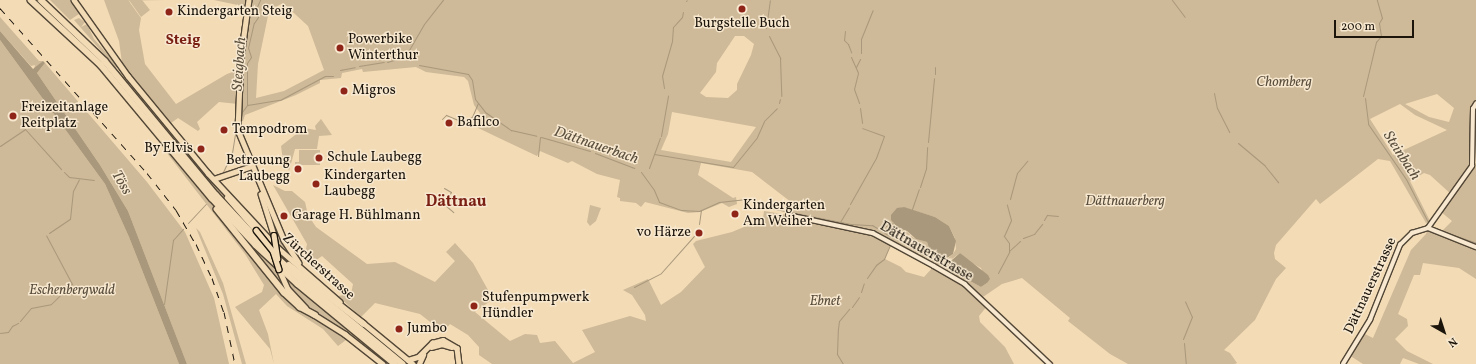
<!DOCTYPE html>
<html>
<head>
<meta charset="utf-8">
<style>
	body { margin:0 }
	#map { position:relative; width:1476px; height:364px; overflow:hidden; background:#f2dbb5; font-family:Vollkorn,serif }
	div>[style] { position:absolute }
	.green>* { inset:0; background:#ceb998 }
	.water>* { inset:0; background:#a9987c }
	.stream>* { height:1px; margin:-0.5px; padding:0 0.5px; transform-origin:0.5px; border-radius:0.5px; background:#a9987c }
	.roads { filter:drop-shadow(1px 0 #524636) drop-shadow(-1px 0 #524636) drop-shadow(0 1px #524636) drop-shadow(0 -1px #524636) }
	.minor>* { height:3.5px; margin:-1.75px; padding:0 1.75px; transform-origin:1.75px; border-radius:1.75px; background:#f7e8cf }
	.major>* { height:4.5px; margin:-2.25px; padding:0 2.25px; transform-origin:2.25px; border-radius:2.25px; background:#f2dbb5 }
	.highway>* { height:5.5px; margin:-2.75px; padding:0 2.75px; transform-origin:2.75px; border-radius:2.75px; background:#f2dbb5 }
	.rail>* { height:1px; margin-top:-0.5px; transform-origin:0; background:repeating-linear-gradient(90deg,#1c150c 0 7px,transparent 0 14px) }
	.bridges { filter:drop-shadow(1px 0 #1c150c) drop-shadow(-1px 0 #1c150c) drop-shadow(0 1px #1c150c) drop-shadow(0 -1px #1c150c) }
	.major-bridge>* { height:4.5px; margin:-2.25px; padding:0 2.25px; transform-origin:2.25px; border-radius:2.25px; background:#f2dbb5 }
	.dots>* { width:11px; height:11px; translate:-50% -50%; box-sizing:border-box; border:2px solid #f7e8cf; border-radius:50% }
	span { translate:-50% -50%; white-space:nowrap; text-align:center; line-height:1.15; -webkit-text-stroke:3px #f7e8cf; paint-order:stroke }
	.poi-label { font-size:14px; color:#1c150c }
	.left { translate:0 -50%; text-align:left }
	.right { translate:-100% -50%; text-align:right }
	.park-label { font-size:14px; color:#5a4e3d; font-style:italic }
	.street-label { font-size:14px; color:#1c150c }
	.neighbourhood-label { font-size:15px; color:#7a1f14; font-weight:700 }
	.water-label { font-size:15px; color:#5b503e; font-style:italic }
	.quarter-label { font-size:16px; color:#7a1f14; font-weight:700 }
	.north { position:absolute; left:1424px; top:312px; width:40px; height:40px; -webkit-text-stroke:3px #f7e8cf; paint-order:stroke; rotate:141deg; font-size:11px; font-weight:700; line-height:16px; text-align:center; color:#1c150c }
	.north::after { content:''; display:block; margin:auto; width:14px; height:18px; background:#1c150c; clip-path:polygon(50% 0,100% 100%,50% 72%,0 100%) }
	.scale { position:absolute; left:1334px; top:20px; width:80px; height:18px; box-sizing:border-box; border:2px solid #1c150c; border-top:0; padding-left:5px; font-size:12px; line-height:14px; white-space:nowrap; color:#1c150c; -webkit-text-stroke:3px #f7e8cf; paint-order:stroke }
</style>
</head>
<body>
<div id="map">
	<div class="green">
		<i style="clip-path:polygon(50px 0,74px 0,82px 12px,70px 20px)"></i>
		<i style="clip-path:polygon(evenodd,104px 0,128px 0,141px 18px,139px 30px,145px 64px,176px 104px,227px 74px,241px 69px,247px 7px,214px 0,1476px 0,1476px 132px,1474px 133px,1473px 163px,1476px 163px,1476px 279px,1459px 268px,1423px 263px,1420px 275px,1414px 275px,1398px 314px,1407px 319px,1408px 326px,1395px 339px,1407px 351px,1433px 364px,1419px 364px,1403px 358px,1400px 364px,1363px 364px,1349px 355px,1363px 333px,1373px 338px,1411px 250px,1426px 234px,1428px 228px,1440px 233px,1452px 221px,1440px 211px,1452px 195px,1430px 175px,1424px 173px,1410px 181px,1430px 221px,1426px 223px,1390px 161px,1378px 159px,1320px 204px,1316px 199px,1276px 245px,1274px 253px,1275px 259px,1286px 268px,1276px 279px,1255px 320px,1224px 350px,1230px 353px,1237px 363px,1235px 364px,1128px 364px,1110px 354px,1068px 321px,1070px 318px,1022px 278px,1002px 284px,980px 299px,988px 305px,979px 316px,980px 322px,1005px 347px,1014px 364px,492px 364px,479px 355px,479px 347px,468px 335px,450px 324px,443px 332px,420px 314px,375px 303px,361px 317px,338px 296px,351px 294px,353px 284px,322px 256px,315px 261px,306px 249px,307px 244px,273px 185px,285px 191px,292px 191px,305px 202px,308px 215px,316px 227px,367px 264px,395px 262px,435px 282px,455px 261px,446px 252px,455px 243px,473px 263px,493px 299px,475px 312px,510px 341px,525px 334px,537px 335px,540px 343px,555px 341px,573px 363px,595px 352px,582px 330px,630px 316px,646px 321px,645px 315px,632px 295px,623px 290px,648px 279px,661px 305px,681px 292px,705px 267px,693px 244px,696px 241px,732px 232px,751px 224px,763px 219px,764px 211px,788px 215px,791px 202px,752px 172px,701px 163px,698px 175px,733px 198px,736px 197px,737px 204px,729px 207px,722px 203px,700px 212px,688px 213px,645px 202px,641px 207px,636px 203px,620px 201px,620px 198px,617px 197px,620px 180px,597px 174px,572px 161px,568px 163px,540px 151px,537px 156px,474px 126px,480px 113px,474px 105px,468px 81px,464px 77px,426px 72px,416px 67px,363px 72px,362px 69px,342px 73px,341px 78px,320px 80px,320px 83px,296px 95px,245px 115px,243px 121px,236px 121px,238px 104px,219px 102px,197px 122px,200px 129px,198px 131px,178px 118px,171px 123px,122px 63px,119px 41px,104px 0,283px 3px,308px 26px,324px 70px,284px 91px,256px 98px,258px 64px,269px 11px,283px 3px,104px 0,735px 36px,744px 36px,754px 44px,751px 55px,737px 84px,737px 90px,728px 98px,706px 97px,700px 93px,716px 72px,717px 63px,735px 36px,104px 0,1437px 94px,1454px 108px,1449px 122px,1429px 117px,1405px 104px,1437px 94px,104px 0,1400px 104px,1415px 115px,1447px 130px,1393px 155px,1370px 119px,1400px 104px,104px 0,672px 112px,756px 127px,731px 162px,661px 150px,668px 134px,672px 112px,104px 0,902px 207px,935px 217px,949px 226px,955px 238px,956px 249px,953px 254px,946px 260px,939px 260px,931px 254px,927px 242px,914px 238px,906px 231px,898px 228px,893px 223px,902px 207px,104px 0,891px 242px,934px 266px,924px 277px,906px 272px,901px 267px,885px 259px,891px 242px,104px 0,960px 253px,966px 260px,981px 268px,987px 283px,981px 287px,959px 275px,952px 267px,946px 266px,945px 264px,960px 253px)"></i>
		<i style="clip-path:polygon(129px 0,142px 0,150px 10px,141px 17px)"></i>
		<i style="clip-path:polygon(0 17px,39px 61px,43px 61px,34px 69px,35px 65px,31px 66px,0 31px)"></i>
		<i style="clip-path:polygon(79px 18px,85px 22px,81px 27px,87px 24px,94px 39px,118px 66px,116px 68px,74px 20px)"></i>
		<i style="clip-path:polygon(0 40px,105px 184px,129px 237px,179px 364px,0 364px)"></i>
		<i style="clip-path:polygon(45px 63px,147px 182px,185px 232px,214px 298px,229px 364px,187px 364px,128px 211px,100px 165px,37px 73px)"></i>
		<i style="clip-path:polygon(321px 119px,332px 135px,319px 136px,317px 149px,295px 149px,289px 171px,286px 161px,283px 161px,281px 146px,304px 128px,316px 130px,315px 126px)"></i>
		<i style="clip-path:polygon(178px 136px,271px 240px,274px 235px,261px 193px,300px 265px,413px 364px,384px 364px,350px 337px,338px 346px,323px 329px,287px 306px,276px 294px,259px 310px,268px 334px,274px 364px,270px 349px,235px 307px,262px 292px,264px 285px,245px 254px,163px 148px)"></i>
		<i style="clip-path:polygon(299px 150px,320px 150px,320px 165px,295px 165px,295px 162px,299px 162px)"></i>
		<i style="clip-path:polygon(590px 205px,601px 208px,596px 221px,590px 226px,587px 222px)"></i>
		<i style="clip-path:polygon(196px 228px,200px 232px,223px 283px,246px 364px,242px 364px,223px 294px)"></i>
	</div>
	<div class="water">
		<i style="clip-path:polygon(0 31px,33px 69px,43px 61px,45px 63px,37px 73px,100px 165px,128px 211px,187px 364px,179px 364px,129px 237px,105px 184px,0 40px)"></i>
		<i style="clip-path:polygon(904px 207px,935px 217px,949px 226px,956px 241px,953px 254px,944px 260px,939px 260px,931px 254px,927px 242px,916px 239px,907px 231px,898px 228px,891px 220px,891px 215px,897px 208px)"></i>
		<i style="clip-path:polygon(960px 253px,988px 275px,990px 279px,987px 283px,981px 287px,959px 275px,952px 267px,945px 266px)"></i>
	</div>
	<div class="stream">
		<i style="left:1172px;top:0;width:21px;rotate:53deg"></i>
		<i style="left:686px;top:1px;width:1px;rotate:-45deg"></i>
		<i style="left:766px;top:28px;width:28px;rotate:-82deg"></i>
		<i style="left:845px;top:31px;width:9px;rotate:96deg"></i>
		<i style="left:844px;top:40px;width:6px;rotate:45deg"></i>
		<i style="left:848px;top:44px;width:9px;rotate:69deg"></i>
		<i style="left:769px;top:36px;width:25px;rotate:63deg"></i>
		<i style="left:780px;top:58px;width:38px;rotate:88deg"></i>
		<i style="left:861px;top:53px;width:14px;rotate:-90deg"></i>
		<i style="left:861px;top:39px;width:31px;rotate:-68deg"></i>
		<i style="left:851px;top:57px;width:17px;rotate:66deg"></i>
		<i style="left:858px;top:73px;width:16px;rotate:104deg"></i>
		<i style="left:854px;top:89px;width:15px;rotate:70deg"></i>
		<i style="left:387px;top:62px;width:19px;rotate:-16deg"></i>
		<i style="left:405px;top:57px;width:38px;rotate:-60deg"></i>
		<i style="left:424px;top:24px;width:31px;rotate:-52deg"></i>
		<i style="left:419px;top:65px;width:50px;rotate:10.4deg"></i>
		<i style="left:468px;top:74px;width:7px;rotate:56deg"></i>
		<i style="left:472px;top:80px;width:19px;rotate:81deg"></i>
		<i style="left:475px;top:99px;width:16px;rotate:52deg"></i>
		<i style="left:485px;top:112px;width:32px;rotate:35deg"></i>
		<i style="left:511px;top:130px;width:26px;rotate:13deg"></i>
		<i style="left:359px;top:66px;width:25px;rotate:-9deg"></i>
		<i style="left:856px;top:67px;width:9px;rotate:-63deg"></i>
		<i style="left:340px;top:70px;width:15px;rotate:-11deg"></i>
		<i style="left:935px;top:74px;width:7px;rotate:-90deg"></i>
		<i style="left:664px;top:88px;width:12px;rotate:-99deg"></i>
		<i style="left:662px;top:76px;width:36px;rotate:-74deg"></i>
		<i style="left:672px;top:41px;width:14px;rotate:-86deg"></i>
		<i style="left:673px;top:27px;width:13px;rotate:-48deg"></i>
		<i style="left:682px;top:17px;width:5px;rotate:-79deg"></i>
		<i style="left:1214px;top:93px;width:15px;rotate:79deg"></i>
		<i style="left:1217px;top:108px;width:27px;rotate:63deg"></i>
		<i style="left:1363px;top:96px;width:56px;rotate:-76.5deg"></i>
		<i style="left:1376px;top:42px;width:8px;rotate:-50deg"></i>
		<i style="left:1381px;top:36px;width:13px;rotate:-99deg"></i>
		<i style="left:1379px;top:23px;width:6px;rotate:-59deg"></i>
		<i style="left:1382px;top:18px;width:19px;rotate:-106deg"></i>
		<i style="left:1365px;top:98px;width:26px;rotate:83deg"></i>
		<i style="left:1368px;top:124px;width:67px;rotate:55.4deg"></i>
		<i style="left:1406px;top:179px;width:51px;rotate:62.9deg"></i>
		<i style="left:779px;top:103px;width:4px;rotate:-76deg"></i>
		<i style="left:247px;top:105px;width:42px;rotate:-90deg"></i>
		<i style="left:247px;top:63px;width:7px;rotate:-56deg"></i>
		<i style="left:251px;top:57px;width:9px;rotate:-108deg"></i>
		<i style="left:248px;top:48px;width:26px;rotate:-77deg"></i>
		<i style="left:254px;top:23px;width:7px;rotate:-56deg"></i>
		<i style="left:258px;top:17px;width:8px;rotate:-104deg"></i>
		<i style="left:256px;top:9px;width:10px;rotate:-66deg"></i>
		<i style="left:860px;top:108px;width:15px;rotate:82deg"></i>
		<i style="left:442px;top:119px;width:6px;rotate:-45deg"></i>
		<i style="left:446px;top:115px;width:13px;rotate:23deg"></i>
		<i style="left:462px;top:121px;width:11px;rotate:-22deg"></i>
		<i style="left:472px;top:117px;width:15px;rotate:-67deg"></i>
		<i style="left:240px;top:130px;width:18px;rotate:-84deg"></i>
		<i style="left:242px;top:112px;width:9px;rotate:-54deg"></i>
		<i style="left:247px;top:105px;width:33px;rotate:-9deg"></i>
		<i style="left:280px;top:100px;width:51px;rotate:-28.1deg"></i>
		<i style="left:325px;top:76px;width:8px"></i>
		<i style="left:661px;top:136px;width:41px;rotate:-80.1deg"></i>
		<i style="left:541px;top:137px;width:51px;rotate:15.9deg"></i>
		<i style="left:928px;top:142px;width:64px;rotate:-84.6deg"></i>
		<i style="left:1238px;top:143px;width:35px;rotate:40deg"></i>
		<i style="left:1265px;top:166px;width:21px;rotate:51deg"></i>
		<i style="left:0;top:146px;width:30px;rotate:-34deg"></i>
		<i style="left:25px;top:129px;width:54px;rotate:48deg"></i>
		<i style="left:595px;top:153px;width:42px;rotate:21deg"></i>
		<i style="left:654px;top:154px;width:80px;rotate:9.3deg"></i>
		<i style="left:733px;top:167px;width:38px;rotate:-51deg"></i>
		<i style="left:757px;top:137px;width:17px;rotate:-66deg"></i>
		<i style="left:764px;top:121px;width:18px;rotate:-45deg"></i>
		<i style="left:538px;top:156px;width:19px;rotate:-84deg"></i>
		<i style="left:649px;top:168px;width:32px;rotate:-70deg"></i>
		<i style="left:64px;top:172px;width:7px;rotate:45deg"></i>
		<i style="left:69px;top:177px;width:25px;rotate:7deg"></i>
		<i style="left:223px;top:172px;width:21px;rotate:-65deg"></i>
		<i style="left:232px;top:153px;width:20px;rotate:-81deg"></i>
		<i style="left:641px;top:172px;width:22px;rotate:54deg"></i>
		<i style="left:654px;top:190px;width:13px;rotate:67deg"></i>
		<i style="left:659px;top:202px;width:23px;rotate:20deg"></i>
		<i style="left:681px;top:210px;width:18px;rotate:3deg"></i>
		<i style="left:699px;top:211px;width:22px;rotate:-24deg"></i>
		<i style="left:719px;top:202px;width:30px;rotate:-6deg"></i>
		<i style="left:749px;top:199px;width:23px;rotate:23deg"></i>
		<i style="left:770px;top:208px;width:82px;rotate:11.3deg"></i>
		<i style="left:850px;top:224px;width:22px;rotate:3deg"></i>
		<i style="left:872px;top:225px;width:22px;rotate:32deg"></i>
		<i style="left:920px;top:187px;width:19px;rotate:-72deg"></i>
		<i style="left:926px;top:169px;width:22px;rotate:-87deg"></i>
		<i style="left:444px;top:188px;width:8px;rotate:30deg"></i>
		<i style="left:451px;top:192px;width:12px;rotate:121deg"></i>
		<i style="left:1010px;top:199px;width:27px;rotate:-75deg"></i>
		<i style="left:1017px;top:173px;width:16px;rotate:-50deg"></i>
		<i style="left:850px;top:204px;width:53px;rotate:-60.5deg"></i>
		<i style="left:876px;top:158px;width:23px;rotate:-70deg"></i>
		<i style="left:884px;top:136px;width:23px;rotate:-160deg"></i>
		<i style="left:445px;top:205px;width:11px;rotate:41deg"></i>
		<i style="left:912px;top:209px;width:21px;rotate:-71deg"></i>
		<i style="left:1044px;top:220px;width:6px;rotate:-59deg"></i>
		<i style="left:1047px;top:215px;width:11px;rotate:5deg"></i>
		<i style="left:840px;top:222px;width:17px;rotate:-59deg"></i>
		<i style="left:188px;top:223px;width:26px;rotate:-47deg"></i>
		<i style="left:699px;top:224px;width:14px;rotate:-82deg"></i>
		<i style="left:879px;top:229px;width:15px;rotate:-23deg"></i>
		<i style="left:1439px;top:230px;width:39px;rotate:19deg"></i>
		<i style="left:49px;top:233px;width:25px;rotate:-34deg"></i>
		<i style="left:70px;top:219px;width:28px;rotate:-84deg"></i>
		<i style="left:73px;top:191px;width:13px;rotate:-63deg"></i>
		<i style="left:1023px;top:238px;width:12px;rotate:-20deg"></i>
		<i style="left:1034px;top:234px;width:13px;rotate:-51deg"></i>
		<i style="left:1009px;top:251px;width:15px;rotate:-42deg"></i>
		<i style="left:998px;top:273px;width:24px;rotate:-62deg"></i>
		<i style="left:1009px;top:252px;width:9px;rotate:-90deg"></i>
		<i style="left:1009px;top:243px;width:9px;rotate:-126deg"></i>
		<i style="left:1004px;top:236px;width:17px;rotate:-66deg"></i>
		<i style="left:1011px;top:220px;width:16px;rotate:-105deg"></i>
		<i style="left:867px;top:278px;width:16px;rotate:-55deg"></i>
		<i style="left:876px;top:265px;width:10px;rotate:-37deg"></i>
		<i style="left:884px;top:259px;width:15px;rotate:-67deg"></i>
		<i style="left:634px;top:287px;width:30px;rotate:-27deg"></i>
		<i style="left:661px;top:273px;width:50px;rotate:-48.3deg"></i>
		<i style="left:861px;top:292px;width:9px;rotate:-72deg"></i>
		<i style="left:164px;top:304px;width:65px;rotate:-82deg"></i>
		<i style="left:173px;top:240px;width:15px;rotate:-48deg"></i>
		<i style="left:852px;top:307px;width:12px;rotate:-55deg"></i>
		<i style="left:20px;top:321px;width:17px;rotate:-50deg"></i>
		<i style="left:31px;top:308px;width:20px;rotate:-11deg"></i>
		<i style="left:51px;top:304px;width:29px;rotate:-44deg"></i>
		<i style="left:72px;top:284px;width:55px;rotate:-118deg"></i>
		<i style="left:0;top:333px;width:8px;rotate:-7deg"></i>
		<i style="left:8px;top:332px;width:7px;rotate:-56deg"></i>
		<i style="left:12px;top:326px;width:7px;rotate:-27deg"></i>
		<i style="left:1183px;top:339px;width:24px;rotate:-68deg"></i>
		<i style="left:1192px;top:317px;width:17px;rotate:-114deg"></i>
		<i style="left:1184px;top:343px;width:21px;rotate:85deg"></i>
		<i style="left:843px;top:364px;width:12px;rotate:-121deg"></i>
		<i style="left:837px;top:354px;width:25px;rotate:-88deg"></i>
		<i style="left:838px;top:329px;width:8px;rotate:-83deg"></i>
		<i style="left:839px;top:321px;width:16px;rotate:-50deg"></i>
	</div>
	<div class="roads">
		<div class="minor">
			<i style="left:788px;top:215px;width:87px;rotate:12deg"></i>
			<i style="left:873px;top:233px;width:69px;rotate:28.4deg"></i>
			<i style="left:934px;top:266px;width:36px;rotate:30deg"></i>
			<i style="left:965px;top:284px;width:117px;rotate:43.3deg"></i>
			<i style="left:1428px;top:228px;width:76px;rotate:-54.6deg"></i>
			<i style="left:1472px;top:166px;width:57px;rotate:-89deg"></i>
			<i style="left:1473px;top:109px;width:6px;rotate:-59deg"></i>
			<i style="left:1428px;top:228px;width:52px;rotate:21.6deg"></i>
			<i style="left:1343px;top:364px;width:52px;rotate:-58.5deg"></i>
			<i style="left:1370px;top:320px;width:81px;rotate:-68.2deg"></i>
			<i style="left:1400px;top:245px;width:17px;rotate:-45deg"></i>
			<i style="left:1412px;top:233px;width:17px;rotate:-17deg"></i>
		</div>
		<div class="major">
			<i style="left:74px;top:0;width:93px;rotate:54.6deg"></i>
			<i style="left:128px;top:76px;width:126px;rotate:50.5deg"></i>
			<i style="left:208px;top:173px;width:103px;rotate:47deg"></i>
			<i style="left:278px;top:248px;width:82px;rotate:41.1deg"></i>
			<i style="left:249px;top:0;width:59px;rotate:97.9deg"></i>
			<i style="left:241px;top:58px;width:72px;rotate:92.4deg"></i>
			<i style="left:238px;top:130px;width:119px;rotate:67.3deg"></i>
			<i style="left:284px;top:240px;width:27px;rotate:57deg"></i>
			<i style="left:214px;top:179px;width:40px;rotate:-18.9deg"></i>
			<i style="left:261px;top:194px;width:43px;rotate:72.4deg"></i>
			<i style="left:227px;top:197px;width:44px;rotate:48.7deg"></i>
			<i style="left:279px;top:269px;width:22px;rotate:66deg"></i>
			<i style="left:288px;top:289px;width:26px;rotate:47deg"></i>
			<i style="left:313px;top:314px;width:38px;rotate:32deg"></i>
			<i style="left:345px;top:334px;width:48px;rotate:38.3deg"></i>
			<i style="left:362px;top:322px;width:66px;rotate:39.5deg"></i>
			<i style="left:431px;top:347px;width:11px;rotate:-15deg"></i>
			<i style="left:442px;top:344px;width:10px;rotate:17deg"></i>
			<i style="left:408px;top:360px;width:10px;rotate:-17deg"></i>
			<i style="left:418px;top:357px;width:20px;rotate:-45deg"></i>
			<i style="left:432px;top:343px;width:11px;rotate:-15deg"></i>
			<i style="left:443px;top:340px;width:16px;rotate:30deg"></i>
			<i style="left:457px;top:348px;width:16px;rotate:83deg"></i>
			<i style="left:419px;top:364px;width:10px;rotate:-66deg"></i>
		</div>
		<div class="highway">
			<i style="left:31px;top:0;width:96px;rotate:42.9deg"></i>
			<i style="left:101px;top:65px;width:173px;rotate:50.2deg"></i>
			<i style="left:212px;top:198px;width:64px;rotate:46.9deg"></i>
			<i style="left:256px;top:245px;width:57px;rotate:42.9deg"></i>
			<i style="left:298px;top:284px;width:126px;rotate:39.5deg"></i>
			<i style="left:41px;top:0;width:88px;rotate:43.6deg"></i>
			<i style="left:105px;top:61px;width:174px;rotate:50.4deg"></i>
			<i style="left:216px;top:195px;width:64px;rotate:46.9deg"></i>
			<i style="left:260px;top:242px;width:64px;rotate:42.5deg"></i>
			<i style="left:307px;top:285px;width:124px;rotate:39.5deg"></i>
			<i style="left:217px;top:209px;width:107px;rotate:51.1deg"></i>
			<i style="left:284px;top:292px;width:22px;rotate:43deg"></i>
			<i style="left:300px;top:307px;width:17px;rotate:28deg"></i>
			<i style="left:289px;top:265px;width:95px;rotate:38.2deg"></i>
		</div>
	</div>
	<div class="rail">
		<i style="left:0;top:8px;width:221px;rotate:48.3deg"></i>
		<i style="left:147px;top:173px;width:47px;rotate:51.9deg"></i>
		<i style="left:176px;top:210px;width:39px;rotate:60deg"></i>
		<i style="left:196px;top:244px;width:38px;rotate:65deg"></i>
		<i style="left:212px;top:278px;width:36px;rotate:71deg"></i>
		<i style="left:224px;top:312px;width:53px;rotate:78.1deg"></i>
	</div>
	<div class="bridges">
		<div class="major-bridge">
			<i style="left:256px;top:230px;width:27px;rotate:51deg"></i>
			<i style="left:273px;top:251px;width:19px;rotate:72deg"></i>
			<i style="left:274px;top:235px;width:24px;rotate:81deg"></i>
		</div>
	</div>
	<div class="dots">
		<i style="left:742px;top:9px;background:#8f2418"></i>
		<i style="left:169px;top:12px;background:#8f2418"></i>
		<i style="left:340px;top:48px;background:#8f2418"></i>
		<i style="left:344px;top:91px;background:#8f2418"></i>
		<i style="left:13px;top:116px;background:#8f2418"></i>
		<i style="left:449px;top:123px;background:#8f2418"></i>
		<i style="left:224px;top:130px;background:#8f2418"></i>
		<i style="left:201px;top:149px;background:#8f2418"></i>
		<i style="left:319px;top:158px;background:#8f2418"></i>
		<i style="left:298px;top:169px;background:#8f2418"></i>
		<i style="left:316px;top:184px;background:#8f2418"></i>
		<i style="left:735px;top:214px;background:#8f2418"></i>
		<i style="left:284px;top:216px;background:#8f2418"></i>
		<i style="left:699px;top:233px;background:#8f2418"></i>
		<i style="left:474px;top:306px;background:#8f2418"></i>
		<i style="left:399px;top:329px;background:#8f2418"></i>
	</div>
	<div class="poi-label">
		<span class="left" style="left:177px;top:12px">Kindergarten Steig</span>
		<span style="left:742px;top:24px">Burgstelle Buch</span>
		<span class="left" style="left:348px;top:48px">Powerbike<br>Winterthur</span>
		<span class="left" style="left:352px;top:91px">Migros</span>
		<span class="left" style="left:21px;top:116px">Freizeitanlage<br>Reitplatz</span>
		<span class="left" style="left:457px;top:123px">Bafilco</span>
		<span class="left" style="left:232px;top:130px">Tempodrom</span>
		<span class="right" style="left:193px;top:149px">By Elvis</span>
		<span class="left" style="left:327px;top:158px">Schule Laubegg</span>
		<span class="right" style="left:290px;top:169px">Betreuung<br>Laubegg</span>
		<span class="left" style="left:324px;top:184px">Kindergarten<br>Laubegg</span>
		<span class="left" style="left:743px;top:214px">Kindergarten<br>Am Weiher</span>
		<span class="left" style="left:292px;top:216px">Garage H. Bühlmann</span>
		<span class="right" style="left:691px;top:233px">vo Härze</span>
		<span class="left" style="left:482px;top:306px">Stufenpumpwerk<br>Hündler</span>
		<span class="left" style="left:407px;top:329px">Jumbo</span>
	</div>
	<div class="park-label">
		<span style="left:1284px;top:83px">Chomberg</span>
		<span style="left:1125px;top:202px">Dättnauerberg</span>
		<span style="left:72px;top:291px">Eschenbergwald</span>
		<span style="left:825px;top:302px">Ebnet</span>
	</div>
	<div class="street-label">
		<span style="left:926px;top:252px;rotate:30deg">Dättnauerstrasse</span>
		<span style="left:318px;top:267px;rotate:42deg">Zürcherstrasse</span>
		<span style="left:1371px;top:286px;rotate:-65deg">Dättnauerstrasse</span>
	</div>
	<div class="neighbourhood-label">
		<span style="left:183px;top:41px">Steig</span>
	</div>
	<div class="water-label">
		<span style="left:240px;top:64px;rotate:-86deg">Steigbach</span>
		<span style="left:596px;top:146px;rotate:19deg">Dättnauerbach</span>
		<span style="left:1401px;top:156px;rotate:57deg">Steinbach</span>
		<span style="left:121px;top:183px;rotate:60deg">Töss</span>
	</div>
	<div class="quarter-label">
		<span style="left:456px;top:202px">Dättnau</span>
	</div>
	<div class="north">N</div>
	<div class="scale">200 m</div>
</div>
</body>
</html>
